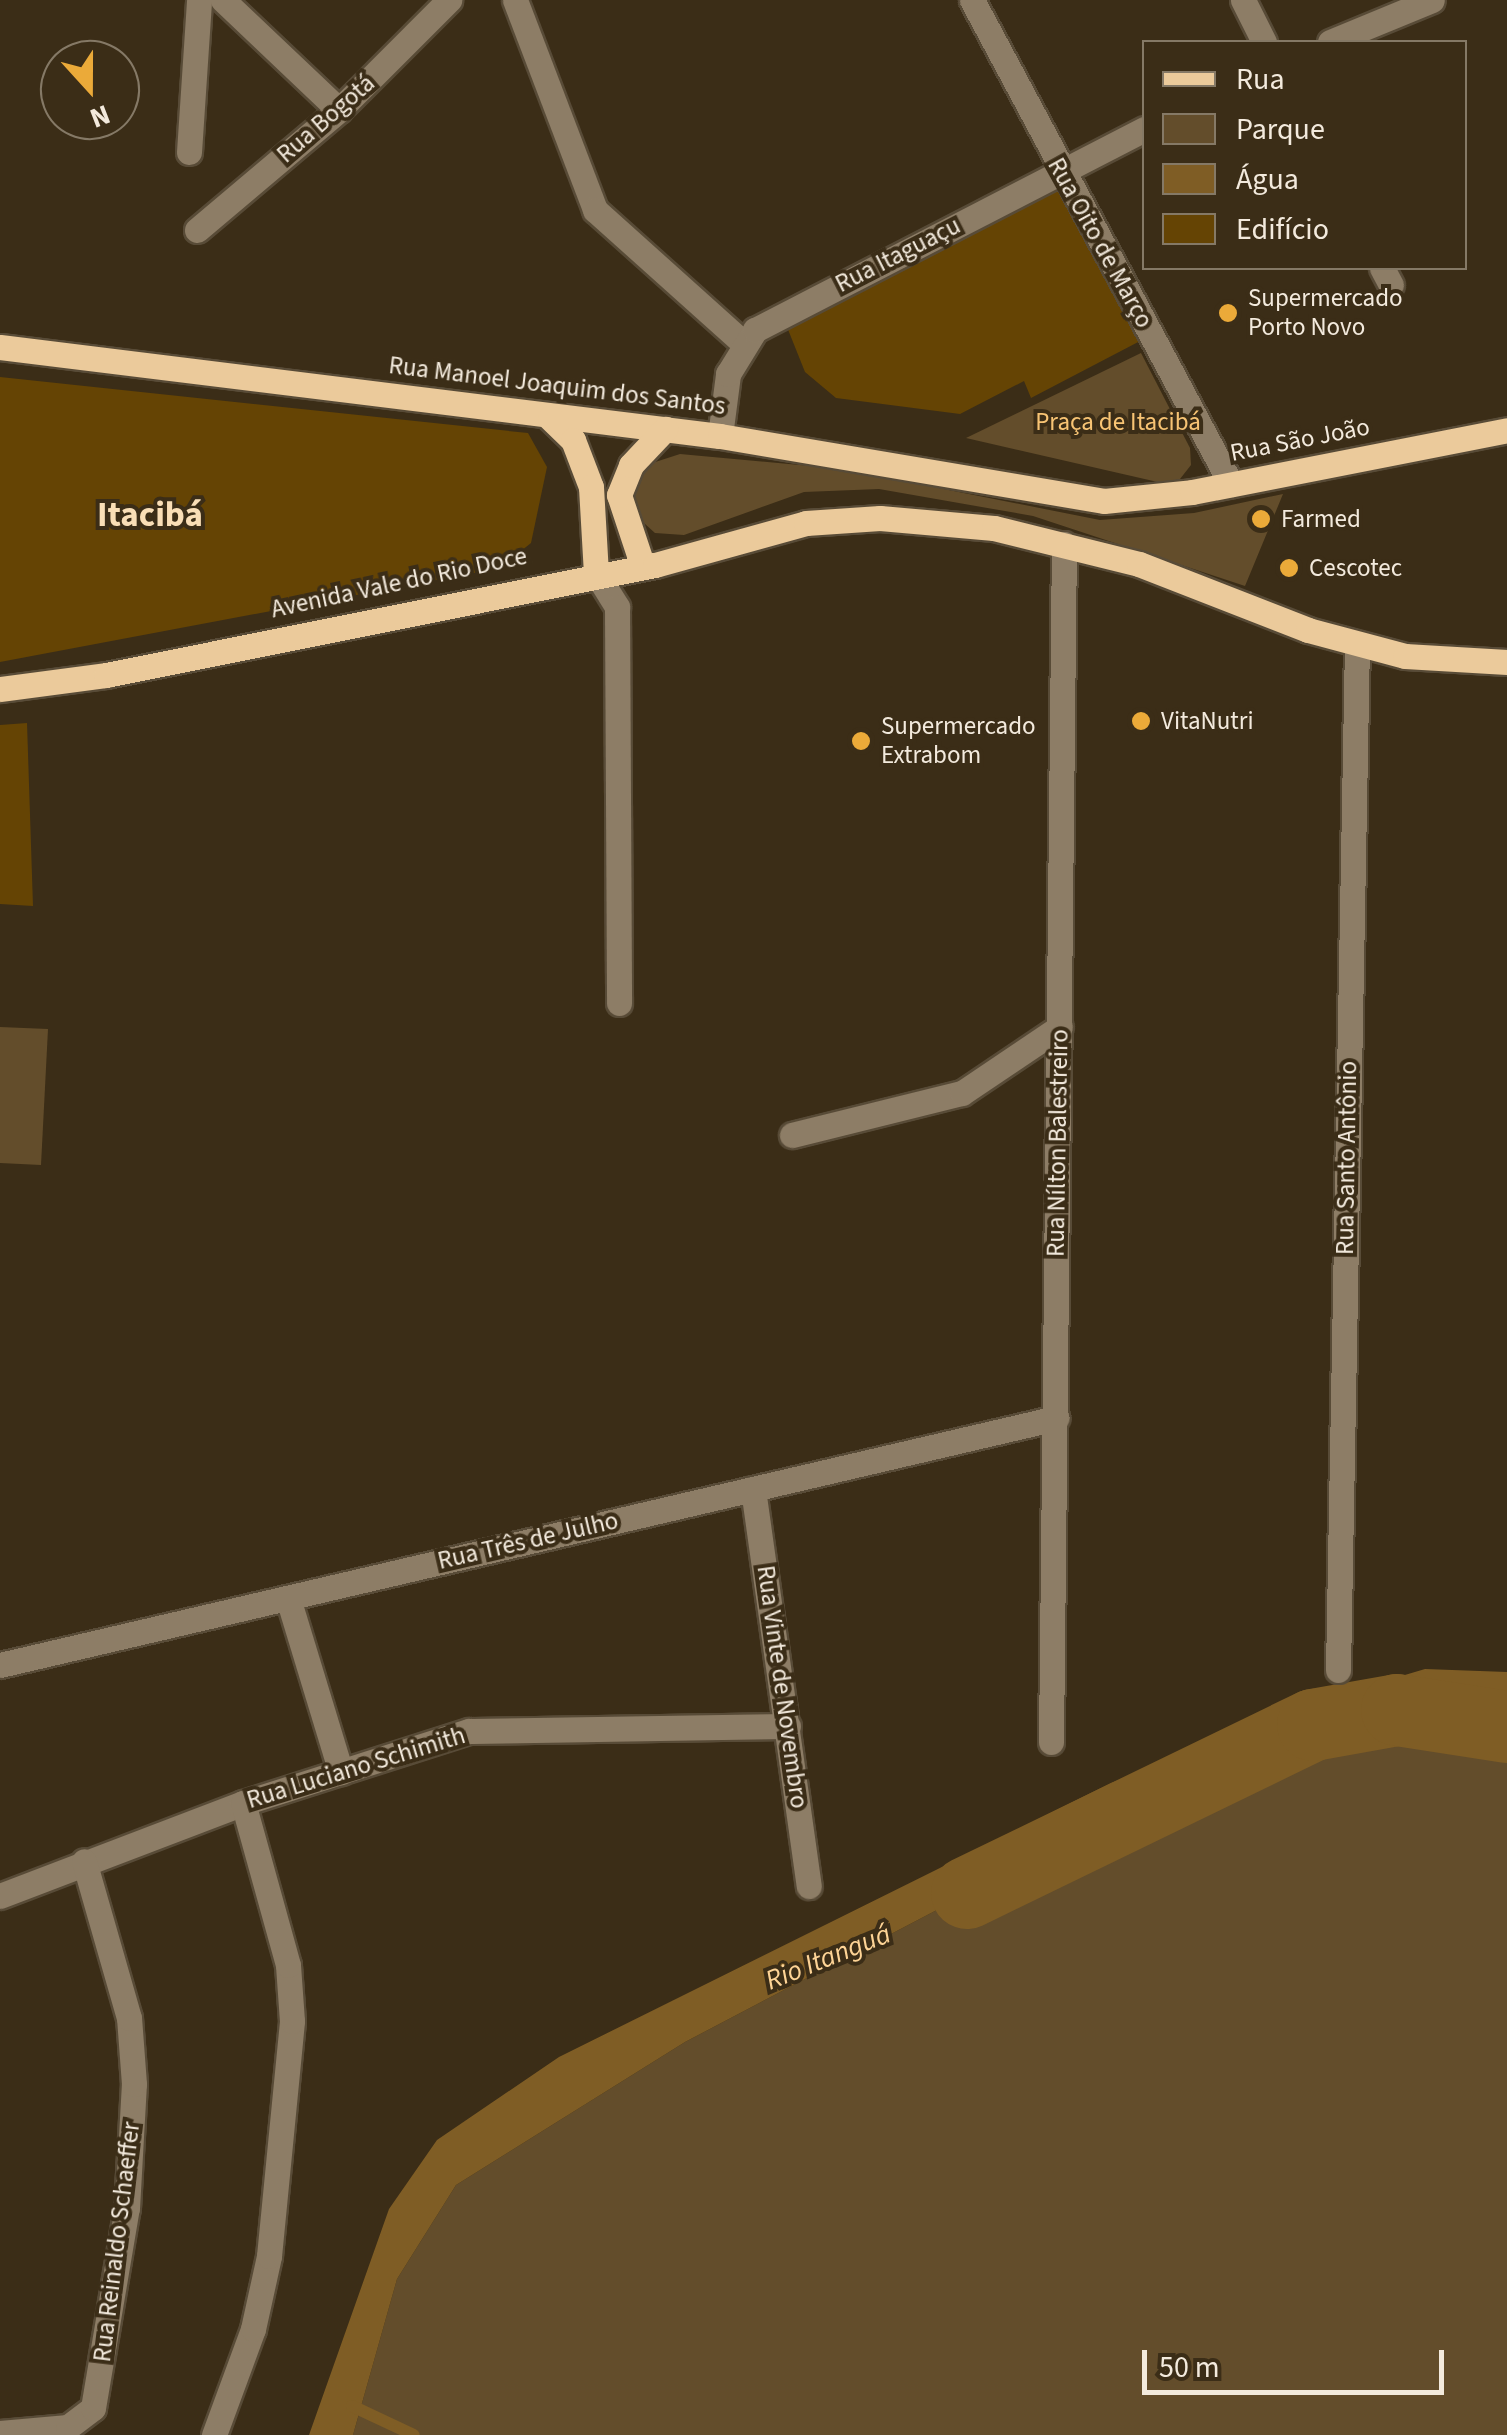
<!DOCTYPE html>
<html>
<head>
<meta charset="utf-8">
<style>
	body { margin:0 }
	#map { position:relative; width:1507px; height:2435px; overflow:hidden; background:#3b2d17; font-family:"Source Sans 3",sans-serif }
	div>[style] { position:absolute }
	.green>* { inset:0; background:#634d2b }
	.water>* { inset:0; background:#7f5d25 }
	.stream>* { height:12px; margin:-6px; padding:0 6px; transform-origin:6px; border-radius:6px; background:#7f5d25 }
	.river>* { height:72px; margin:-36px; padding:0 36px; transform-origin:36px; border-radius:36px; background:#7f5d25 }
	.building>* { inset:0; background:#654404 }
	.roads { filter:drop-shadow(2px 0 #584b37) drop-shadow(-2px 0 #584b37) drop-shadow(0 2px #584b37) drop-shadow(0 -2px #584b37) }
	.minor>* { height:25px; margin:-12.5px; padding:0 12.5px; transform-origin:12.5px; border-radius:12.5px; background:#8d7d66 }
	.major>* { height:25px; margin:-12.5px; padding:0 12.5px; transform-origin:12.5px; border-radius:12.5px; background:#ebca9b }
	.dots>* { width:28px; height:28px; translate:-50% -50%; box-sizing:border-box; border:5px solid #3b2d17; border-radius:50% }
	span { translate:-50% -50%; white-space:nowrap; text-align:center; line-height:1.15; -webkit-text-stroke:8px #3b2d17; paint-order:stroke }
	.street-label { font-size:25px; color:#f3eadd }
	.poi-label { font-size:25px; color:#f3eadd }
	.left { translate:0 -50%; text-align:left }
	.park-label { font-size:25px; color:#f8c474 }
	.water-label { font-size:28px; color:#fed496; font-style:italic }
	.district-label { font-size:35px; color:#f9deb6; font-weight:700 }
	.legend { position:absolute; left:1142px; top:40px; width:325px; height:230px; box-sizing:border-box; background:#3b2d17; border:2px solid #857966; margin:0; padding:12px 18px; list-style:none; font-size:30px; color:#f3eadd }
	.legend li { display:flex; align-items:center; gap:20px; height:50px }
	.legend b { width:50px; border:2px solid #857966 }
	.north { position:absolute; left:40px; top:40px; width:100px; height:100px; box-sizing:border-box; background:#3b2d17; border:2px solid #857966; border-radius:50%; rotate:159deg; font-size:28px; font-weight:700; line-height:40px; text-align:center; color:#f3eadd }
	.north::after { content:''; display:block; margin:auto; width:35px; height:45px; background:#ebaa39; clip-path:polygon(50% 0,100% 100%,50% 72%,0 100%) }
	.scale { position:absolute; left:1142px; top:2350px; width:302px; height:45px; box-sizing:border-box; border:5px solid #f3eadd; border-top:0; padding-left:12px; font-size:30px; line-height:35px; white-space:nowrap; color:#f3eadd; -webkit-text-stroke:8px #3b2d17; paint-order:stroke }
</style>
</head>
<body>
<div id="map">
	<div class="green">
		<i style="clip-path:polygon(1141px 353px,1190px 448px,1191px 465px,1180px 479px,1162px 483px,966px 438px)"></i>
		<i style="clip-path:polygon(680px 454px,843px 469px,1100px 520px,1194px 513px,1283px 494px,1245px 586px,1033px 516px,879px 489px,804px 492px,684px 535px,655px 533px,635px 515px,632px 488px,646px 465px)"></i>
		<i style="clip-path:polygon(0 1027px,48px 1029px,41px 1165px,0 1163px)"></i>
		<i style="clip-path:polygon(1462px 1703px,1507px 1705px,1507px 2435px,353px 2435px,397px 2279px,456px 2185px,685px 2042px,1116px 1816px,1305px 1728px)"></i>
	</div>
	<div class="water">
		<i style="clip-path:polygon(1425px 1669px,1507px 1672px,1507px 1705px,1462px 1703px,1305px 1728px,1116px 1816px,685px 2042px,456px 2185px,397px 2279px,353px 2435px,309px 2435px,389px 2209px,437px 2140px,559px 2057px,1111px 1783px,1324px 1699px)"></i>
	</div>
	<div class="stream">
		<i style="left:352px;top:2406px;width:68px;rotate:25.1deg"></i>
	</div>
	<div class="river">
		<i style="left:967px;top:1893px;width:385px;rotate:-25.9deg"></i>
		<i style="left:1313px;top:1725px;width:85px;rotate:-10.1deg"></i>
		<i style="left:1397px;top:1710px;width:111px;rotate:8.8deg"></i>
	</div>
	<div class="building">
		<i style="clip-path:polygon(1066px 182px,1142px 340px,1031px 398px,1024px 381px,960px 414px,836px 398px,805px 372px,785px 322px)"></i>
		<i style="clip-path:polygon(0 377px,528px 433px,547px 467px,531px 543px,500px 568px,0 662px)"></i>
		<i style="clip-path:polygon(27px 723px,33px 906px,0 904px,0 725px)"></i>
	</div>
	<div class="roads">
		<div class="minor">
			<i style="left:223px;top:0;width:160px;rotate:43.5deg"></i>
			<i style="left:515px;top:0;width:225px;rotate:69.1deg"></i>
			<i style="left:595px;top:210px;width:199px;rotate:41.9deg"></i>
			<i style="left:972px;top:0;width:549px;rotate:61.85deg"></i>
			<i style="left:1243px;top:0;width:47px;rotate:63.4deg"></i>
			<i style="left:1330px;top:42px;width:110px;rotate:-22.4deg"></i>
			<i style="left:189px;top:152px;width:152px;rotate:-86.2deg"></i>
			<i style="left:197px;top:230px;width:186px;rotate:-40.2deg"></i>
			<i style="left:339px;top:110px;width:156px;rotate:-45deg"></i>
			<i style="left:1382px;top:268px;width:19px;rotate:62deg"></i>
			<i style="left:720px;top:436px;width:63px;rotate:-82.6deg"></i>
			<i style="left:728px;top:374px;width:52px;rotate:-58.5deg"></i>
			<i style="left:755px;top:330px;width:438px;rotate:-27.3deg"></i>
			<i style="left:596px;top:573px;width:40px;rotate:58deg"></i>
			<i style="left:617px;top:607px;width:396px;rotate:89.7deg"></i>
			<i style="left:792px;top:1135px;width:175px;rotate:-13.9deg"></i>
			<i style="left:962px;top:1093px;width:118px;rotate:-34deg"></i>
			<i style="left:753px;top:1489px;width:401px;rotate:82deg"></i>
			<i style="left:288px;top:1598px;width:182px;rotate:73.1deg"></i>
			<i style="left:0;top:1665px;width:1085px;rotate:-13.16deg"></i>
			<i style="left:1338px;top:1670px;width:1025px;rotate:-88.94deg"></i>
			<i style="left:1051px;top:1742px;width:1198px;rotate:-89.38deg"></i>
			<i style="left:0;top:1896px;width:260px;rotate:-20.9deg"></i>
			<i style="left:243px;top:1803px;width:237px;rotate:-17.7deg"></i>
			<i style="left:469px;top:1731px;width:319px;rotate:-0.9deg"></i>
			<i style="left:0;top:2433px;width:68px;rotate:-5deg"></i>
			<i style="left:68px;top:2427px;width:31px;rotate:-37deg"></i>
			<i style="left:93px;top:2408px;width:203px;rotate:-80.4deg"></i>
			<i style="left:127px;top:2208px;width:124px;rotate:-86.8deg"></i>
			<i style="left:134px;top:2084px;width:66px;rotate:-94.3deg"></i>
			<i style="left:129px;top:2018px;width:163px;rotate:-106deg"></i>
			<i style="left:214px;top:2435px;width:113px;rotate:-69.8deg"></i>
			<i style="left:253px;top:2329px;width:75px;rotate:-77.6deg"></i>
			<i style="left:269px;top:2256px;width:236px;rotate:-84.4deg"></i>
			<i style="left:292px;top:2021px;width:56px;rotate:-94.1deg"></i>
			<i style="left:288px;top:1965px;width:168px;rotate:-105.5deg"></i>
		</div>
		<div class="major">
			<i style="left:0;top:347px;width:725px;rotate:7.05deg"></i>
			<i style="left:720px;top:436px;width:389px;rotate:9.6deg"></i>
			<i style="left:1104px;top:501px;width:88px;rotate:-5.8deg"></i>
			<i style="left:1192px;top:492px;width:321px;rotate:-11.1deg"></i>
			<i style="left:550px;top:418px;width:32px;rotate:44deg"></i>
			<i style="left:573px;top:440px;width:50px;rotate:69deg"></i>
			<i style="left:591px;top:487px;width:86px;rotate:86.7deg"></i>
			<i style="left:643px;top:567px;width:76px;rotate:-108.4deg"></i>
			<i style="left:619px;top:495px;width:32px;rotate:-68deg"></i>
			<i style="left:631px;top:465px;width:50px;rotate:-46.6deg"></i>
			<i style="left:0;top:689px;width:107px;rotate:-7.5deg"></i>
			<i style="left:106px;top:675px;width:560px;rotate:-11.33deg"></i>
			<i style="left:655px;top:565px;width:157px;rotate:-15.5deg"></i>
			<i style="left:806px;top:523px;width:74px;rotate:-3.9deg"></i>
			<i style="left:880px;top:518px;width:114px;rotate:5deg"></i>
			<i style="left:994px;top:528px;width:149px;rotate:13.9deg"></i>
			<i style="left:1139px;top:564px;width:181px;rotate:21.3deg"></i>
			<i style="left:1308px;top:630px;width:100px;rotate:15deg"></i>
			<i style="left:1405px;top:656px;width:102px;rotate:3.4deg"></i>
		</div>
	</div>
	<div class="dots">
		<i style="left:1228px;top:313px;background:#ebaa39"></i>
		<i style="left:1261px;top:519px;background:#ebaa39"></i>
		<i style="left:1289px;top:568px;background:#ebaa39"></i>
		<i style="left:1141px;top:721px;background:#ebaa39"></i>
		<i style="left:861px;top:741px;background:#ebaa39"></i>
	</div>
	<div class="street-label">
		<span style="left:326px;top:119px;rotate:-41deg">Rua Bogotá</span>
		<span style="left:1100px;top:243px;rotate:61deg">Rua Oito de Março</span>
		<span style="left:898px;top:255px;rotate:-27deg">Rua Itaguaçu</span>
		<span style="left:557px;top:386px;rotate:7deg">Rua Manoel Joaquim dos Santos</span>
		<span style="left:1300px;top:440px;rotate:-11deg">Rua São João</span>
		<span style="left:399px;top:583px;rotate:-12deg">Avenida Vale do Rio Doce</span>
		<span style="left:1058px;top:1143px;rotate:-89deg">Rua Nílton Balestreiro</span>
		<span style="left:1347px;top:1158px;rotate:-89deg">Rua Santo Antônio</span>
		<span style="left:528px;top:1541px;rotate:-13deg">Rua Três de Julho</span>
		<span style="left:782px;top:1687px;rotate:82deg">Rua Vinte de Novembro</span>
		<span style="left:356px;top:1768px;rotate:-17deg">Rua Luciano Schimith</span>
		<span style="left:117px;top:2242px;rotate:-83deg">Rua Reinaldo Schaeffer</span>
	</div>
	<div class="poi-label">
		<span class="left" style="left:1248px;top:313px">Supermercado<br>Porto Novo</span>
		<span class="left" style="left:1281px;top:519px">Farmed</span>
		<span class="left" style="left:1309px;top:568px">Cescotec</span>
		<span class="left" style="left:1161px;top:721px">VitaNutri</span>
		<span class="left" style="left:881px;top:741px">Supermercado<br>Extrabom</span>
	</div>
	<div class="park-label">
		<span style="left:1118px;top:422px">Praça de Itacibá</span>
	</div>
	<div class="water-label">
		<span style="left:828px;top:1957px;rotate:-22deg">Rio Itanguá</span>
	</div>
	<div class="district-label">
		<span style="left:150px;top:515px">Itacibá</span>
	</div>
	<ul class="legend">
	<li><b style="height:12px;background:#ebca9b"></b>Rua</li>
	<li><b style="height:28px;background:#634d2b"></b>Parque</li>
	<li><b style="height:28px;background:#7f5d25"></b>Água</li>
	<li><b style="height:28px;background:#654404"></b>Edifício</li>
	</ul>
	<div class="north">N</div>
	<div class="scale">50 m</div>
</div>
</body>
</html>
